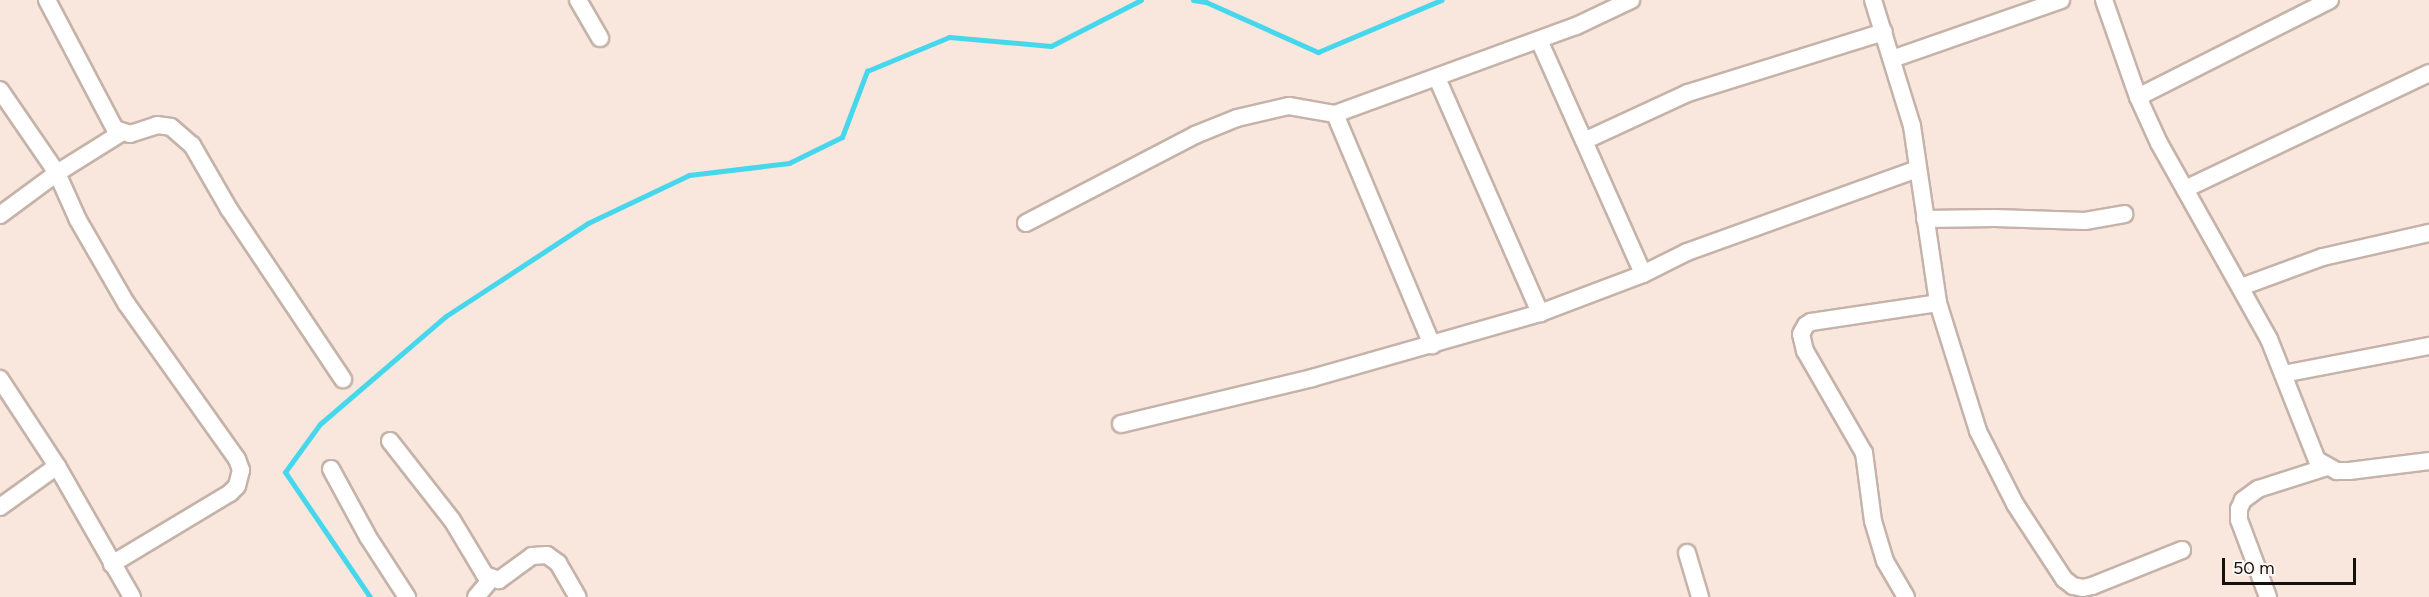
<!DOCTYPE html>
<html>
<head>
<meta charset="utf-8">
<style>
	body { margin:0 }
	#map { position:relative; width:2429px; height:597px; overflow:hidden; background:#f9e6dc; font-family:Figtree,sans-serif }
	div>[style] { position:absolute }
	.stream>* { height:5px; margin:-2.5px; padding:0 2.5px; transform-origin:2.5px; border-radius:2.5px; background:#47d7ec }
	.roads { filter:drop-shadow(2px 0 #c5b3a9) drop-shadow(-2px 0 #c5b3a9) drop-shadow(0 2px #c5b3a9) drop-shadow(0 -2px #c5b3a9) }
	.minor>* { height:16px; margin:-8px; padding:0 8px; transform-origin:8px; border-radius:8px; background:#fff }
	span { translate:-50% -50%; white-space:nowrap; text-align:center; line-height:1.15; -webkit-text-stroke:4.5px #fef6f2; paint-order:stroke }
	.scale { position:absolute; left:2222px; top:558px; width:134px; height:27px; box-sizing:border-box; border:3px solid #17110d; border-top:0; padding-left:8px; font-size:18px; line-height:21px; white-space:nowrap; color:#17110d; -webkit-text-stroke:4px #fef6f2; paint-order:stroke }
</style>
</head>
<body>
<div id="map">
	<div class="stream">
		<i style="left:1193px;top:0;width:13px;rotate:9deg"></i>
		<i style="left:1206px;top:2px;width:123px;rotate:24.1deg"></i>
		<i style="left:1318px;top:52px;width:134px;rotate:-22.9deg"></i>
		<i style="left:370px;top:597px;width:151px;rotate:-124.2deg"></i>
		<i style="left:285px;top:472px;width:59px;rotate:-53.9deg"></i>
		<i style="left:320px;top:424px;width:166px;rotate:-40.6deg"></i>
		<i style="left:446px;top:316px;width:170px;rotate:-33.2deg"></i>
		<i style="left:588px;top:223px;width:112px;rotate:-25.4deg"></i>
		<i style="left:689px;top:175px;width:101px;rotate:-6.8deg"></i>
		<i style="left:789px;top:163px;width:59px;rotate:-26.1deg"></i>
		<i style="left:842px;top:137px;width:71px;rotate:-69.3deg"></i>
		<i style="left:867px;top:71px;width:89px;rotate:-22.5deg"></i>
		<i style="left:949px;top:37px;width:102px;rotate:5deg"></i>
		<i style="left:1051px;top:46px;width:101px;rotate:-27.1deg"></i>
	</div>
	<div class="roads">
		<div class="minor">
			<i style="left:47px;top:0;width:146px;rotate:62.2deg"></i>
			<i style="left:115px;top:129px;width:16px;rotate:18deg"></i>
			<i style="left:130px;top:134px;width:28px;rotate:-18deg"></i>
			<i style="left:157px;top:125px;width:14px;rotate:8deg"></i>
			<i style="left:171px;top:127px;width:28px;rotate:41deg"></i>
			<i style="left:192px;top:145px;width:74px;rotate:60deg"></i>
			<i style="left:229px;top:209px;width:205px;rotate:56.2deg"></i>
			<i style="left:578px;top:0;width:44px;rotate:59.9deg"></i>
			<i style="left:1873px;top:0;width:132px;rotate:72.8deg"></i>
			<i style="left:1912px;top:126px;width:179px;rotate:81.6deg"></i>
			<i style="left:1938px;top:303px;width:134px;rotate:72.6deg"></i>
			<i style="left:1978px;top:431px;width:82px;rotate:63.1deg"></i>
			<i style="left:2015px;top:504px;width:90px;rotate:56.8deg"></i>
			<i style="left:2064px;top:579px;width:11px;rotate:38deg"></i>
			<i style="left:2073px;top:586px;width:10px;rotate:11deg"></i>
			<i style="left:2083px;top:588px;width:9px;rotate:-13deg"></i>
			<i style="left:2092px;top:586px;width:97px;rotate:-21.8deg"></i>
			<i style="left:2104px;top:0;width:103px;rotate:70.7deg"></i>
			<i style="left:2138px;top:97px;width:51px;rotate:65.5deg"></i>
			<i style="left:2159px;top:143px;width:225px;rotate:60.7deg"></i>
			<i style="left:2269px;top:339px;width:130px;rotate:68.4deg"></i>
			<i style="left:2317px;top:460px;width:23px;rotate:29deg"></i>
			<i style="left:2337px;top:471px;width:12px"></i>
			<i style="left:2349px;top:471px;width:81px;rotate:-7.1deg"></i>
			<i style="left:1539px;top:40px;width:256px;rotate:66deg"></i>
			<i style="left:1892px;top:59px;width:179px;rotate:-19.2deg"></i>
			<i style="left:1437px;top:78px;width:257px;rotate:66.3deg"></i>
			<i style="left:0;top:90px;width:101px;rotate:55.5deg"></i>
			<i style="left:57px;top:173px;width:51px;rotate:65.9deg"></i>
			<i style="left:78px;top:220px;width:96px;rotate:60deg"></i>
			<i style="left:126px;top:303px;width:191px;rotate:54.6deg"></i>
			<i style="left:237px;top:459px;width:12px;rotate:70deg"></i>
			<i style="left:241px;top:470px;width:16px;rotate:104deg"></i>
			<i style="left:237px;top:486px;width:10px;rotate:135deg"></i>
			<i style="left:230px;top:493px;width:138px;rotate:149deg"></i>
			<i style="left:2138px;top:97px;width:215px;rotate:-26.8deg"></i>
			<i style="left:1335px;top:114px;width:251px;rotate:67.2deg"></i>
			<i style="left:1584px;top:141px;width:115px;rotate:-24.8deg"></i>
			<i style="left:1688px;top:93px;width:205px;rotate:-17.3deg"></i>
			<i style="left:2185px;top:189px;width:270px;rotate:-25.4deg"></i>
			<i style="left:0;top:215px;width:71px;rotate:-36.4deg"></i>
			<i style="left:57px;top:173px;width:75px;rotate:-32deg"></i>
			<i style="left:1925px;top:219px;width:70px;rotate:-0.8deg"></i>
			<i style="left:1995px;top:218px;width:90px;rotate:1.9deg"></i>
			<i style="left:2085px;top:221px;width:40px;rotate:-10deg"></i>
			<i style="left:1026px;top:223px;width:191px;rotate:-27.5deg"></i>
			<i style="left:1195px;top:135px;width:45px;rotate:-22deg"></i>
			<i style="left:1237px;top:118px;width:53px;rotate:-13deg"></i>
			<i style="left:1289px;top:106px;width:47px;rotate:9.9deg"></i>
			<i style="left:1335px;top:114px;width:257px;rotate:-20.1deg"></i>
			<i style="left:1576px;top:26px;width:61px;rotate:-25.3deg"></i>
			<i style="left:2241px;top:287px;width:87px;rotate:-20.1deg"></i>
			<i style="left:2323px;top:257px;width:109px;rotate:-12.8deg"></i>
			<i style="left:2283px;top:374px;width:149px;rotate:-10.9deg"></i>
			<i style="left:0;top:379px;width:104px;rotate:56.8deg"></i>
			<i style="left:57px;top:466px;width:151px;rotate:60.2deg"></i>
			<i style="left:1121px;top:424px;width:196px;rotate:-13.5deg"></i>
			<i style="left:1312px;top:378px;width:237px;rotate:-15.9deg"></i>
			<i style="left:1540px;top:313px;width:110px;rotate:-20.7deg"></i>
			<i style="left:1643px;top:274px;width:49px;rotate:-26.6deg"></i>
			<i style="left:1687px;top:252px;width:245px;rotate:-19.8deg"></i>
			<i style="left:390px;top:441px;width:100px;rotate:51.9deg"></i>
			<i style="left:452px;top:520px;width:64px;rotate:59deg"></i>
			<i style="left:485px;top:575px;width:15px;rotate:20deg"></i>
			<i style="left:499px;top:580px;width:41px;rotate:-36deg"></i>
			<i style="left:532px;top:556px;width:15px;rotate:-4deg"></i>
			<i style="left:547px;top:555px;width:14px;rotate:36deg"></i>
			<i style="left:558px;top:563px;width:39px;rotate:60deg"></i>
			<i style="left:331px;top:469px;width:77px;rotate:61.4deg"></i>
			<i style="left:368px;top:537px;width:72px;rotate:57deg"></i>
			<i style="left:0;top:507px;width:70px;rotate:-35.7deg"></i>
			<i style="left:1687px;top:553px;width:46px;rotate:73.5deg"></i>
			<i style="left:476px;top:597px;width:23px;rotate:-50deg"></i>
			<i style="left:1906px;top:597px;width:42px;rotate:-120.3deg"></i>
			<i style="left:1885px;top:561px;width:42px;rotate:-106.7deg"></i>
			<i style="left:1873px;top:521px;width:69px;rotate:-97.5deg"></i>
			<i style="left:1864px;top:453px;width:118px;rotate:-120deg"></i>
			<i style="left:1805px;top:351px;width:17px;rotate:-103deg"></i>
			<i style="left:1801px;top:334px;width:10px;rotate:-61deg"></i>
			<i style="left:1806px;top:325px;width:6px;rotate:-31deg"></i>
			<i style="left:1811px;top:322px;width:128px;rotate:-8.5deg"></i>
			<i style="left:2268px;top:597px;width:82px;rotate:-110.6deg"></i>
			<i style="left:2239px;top:520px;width:11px;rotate:-90deg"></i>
			<i style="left:2239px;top:509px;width:10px;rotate:-66deg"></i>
			<i style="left:2243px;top:500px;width:19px;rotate:-36deg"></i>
			<i style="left:2258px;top:489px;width:72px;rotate:-17.7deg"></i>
		</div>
	</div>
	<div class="scale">50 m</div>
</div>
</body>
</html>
